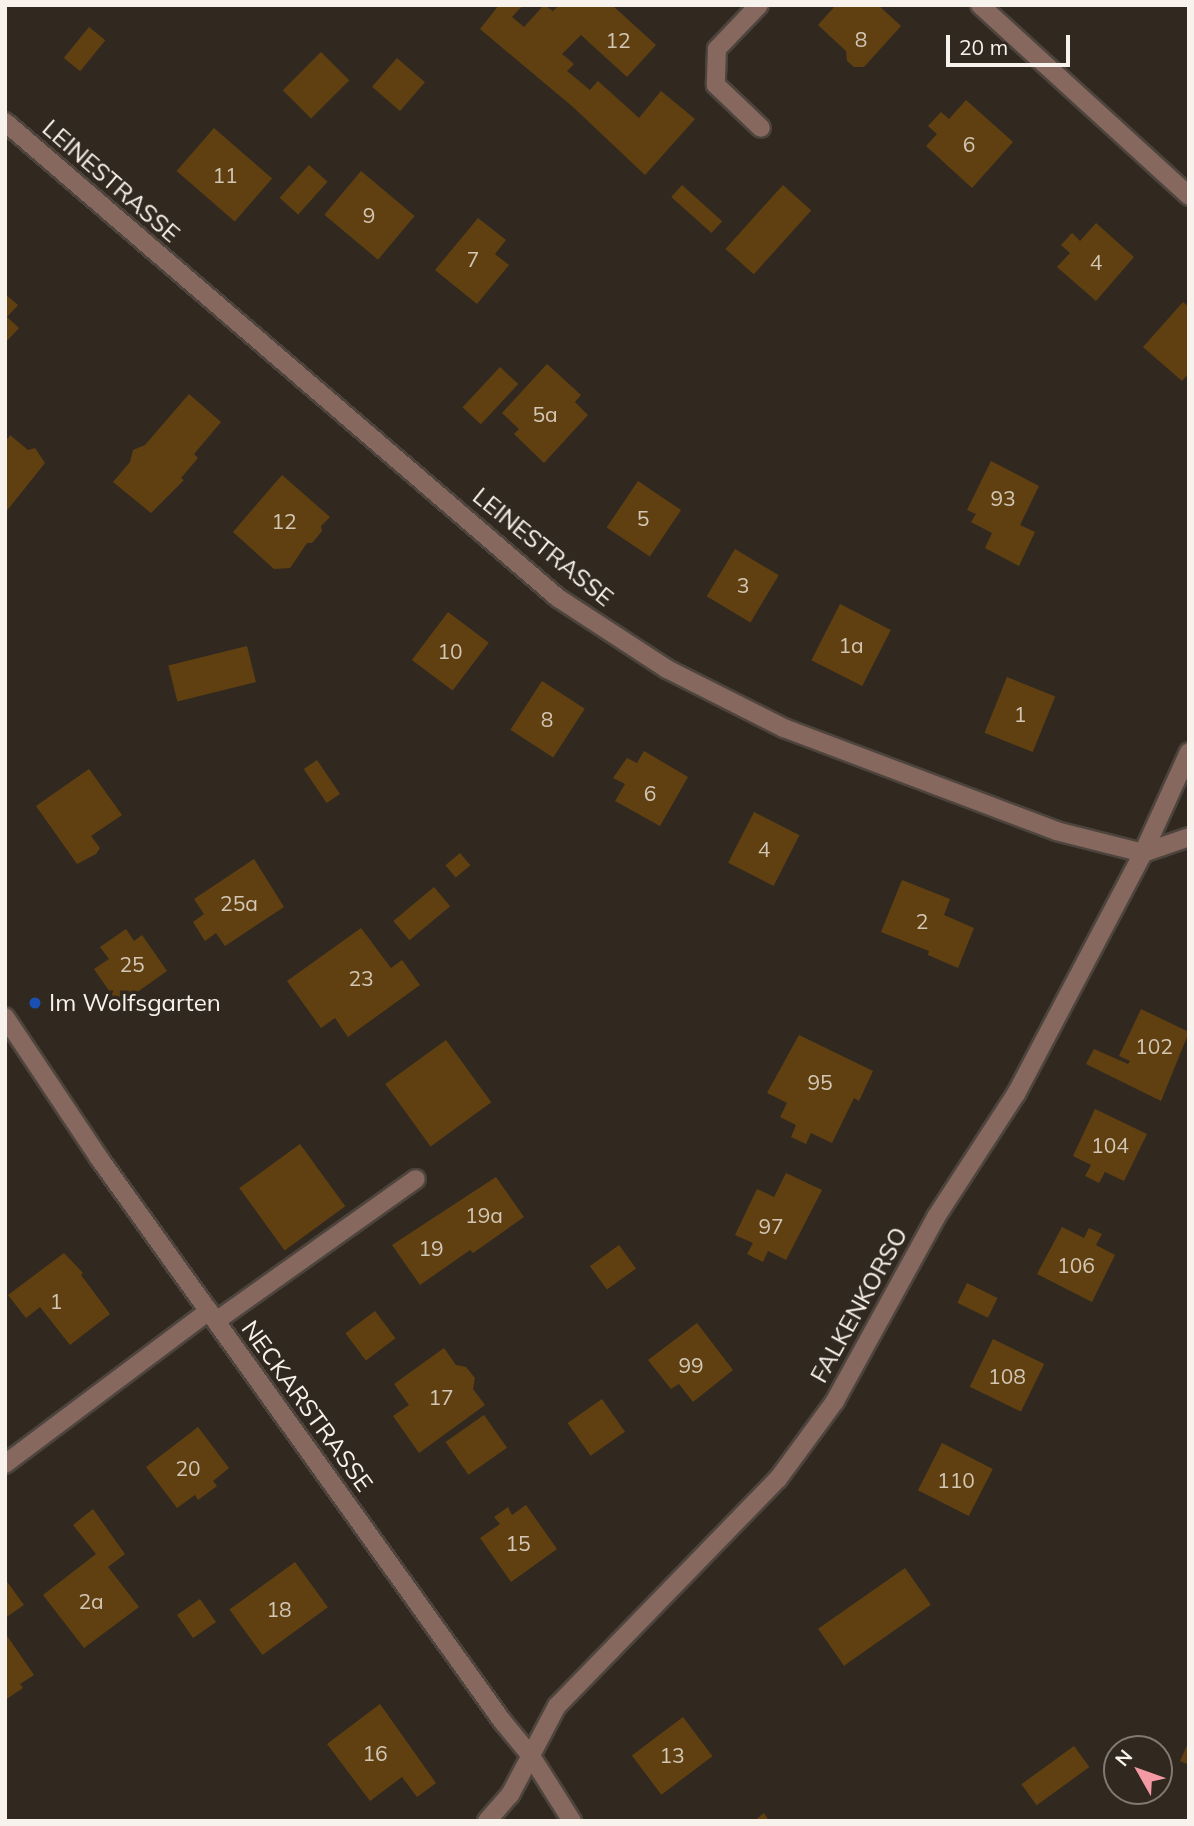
<!DOCTYPE html>
<html>
<head>
<meta charset="utf-8">
<style>
	body { margin:0 }
	#map { position:relative; width:1194px; height:1826px; overflow:hidden; background:#312920; font-family:Mulish,sans-serif }
	div>[style] { position:absolute }
	.building>* { inset:0; background:#604011; transform-origin:0 0 }
	.roads { filter:drop-shadow(2px 0 #4d453d) drop-shadow(-2px 0 #4d453d) drop-shadow(0 2px #4d453d) drop-shadow(0 -2px #4d453d) }
	.lane>* { height:18px; margin:-9px; padding:0 9px; transform-origin:9px; border-radius:9px; background:#87685f }
	.street>* { height:18px; margin:-9px; padding:0 9px; transform-origin:9px; border-radius:9px; background:#87685f }
	.dots>* { width:19px; height:19px; translate:-50% -50%; box-sizing:border-box; border:4px solid #312920; border-radius:50% }
	span { translate:-50% -50%; white-space:nowrap; text-align:center; line-height:1.15; -webkit-text-stroke:7px #312920; paint-order:stroke }
	.number-label { font-size:21px; color:#d2c6b5 }
	.number-label span { -webkit-text-stroke-width:0 }
	.street-label { font-size:24px; color:#f8f2ec }
	.poi-label { font-size:24px; color:#f8f2ec }
	.left { translate:0 -50%; text-align:left }
	.frame { position:absolute; inset:0; border:7px solid #f8f2ec; pointer-events:none }
	.north { position:absolute; left:1103px; top:1735px; width:70px; height:70px; box-sizing:border-box; background:#312920; border:2px solid #817972; border-radius:50%; rotate:310deg; font-size:19px; font-weight:700; line-height:28px; text-align:center; color:#f8f2ec }
	.north::after { content:''; display:block; margin:auto; width:24px; height:32px; background:#f49aa4; clip-path:polygon(50% 0,100% 100%,50% 72%,0 100%) }
	.scale { position:absolute; left:946px; top:35px; width:124px; height:32px; box-sizing:border-box; border:4px solid #f8f2ec; border-top:0; padding-left:9px; font-size:21px; line-height:24px; white-space:nowrap; color:#f8f2ec; -webkit-text-stroke:5px #312920; paint-order:stroke }
</style>
</head>
<body>
<div id="map">
	<div class="building">
		<i style="clip-path:polygon(499px 5px,523px 5px,512px 17px,524px 27px,544px 5px,553px 11px,559px 5px,612px 5px,656px 45px,627px 77px,581px 35px,562px 54px,574px 64px,567px 71px,590px 90px,598px 81px,639px 118px,661px 91px,695px 119px,645px 175px,573px 107px,480px 29px)"></i>
		<i style="clip-path:polygon(836px 5px,878px 5px,901px 26px,864px 67px,854px 67px,847px 61px,846px 51px,818px 25px)"></i>
		<i style="left:89px;top:27px;width:21px;height:40px;rotate:39deg"></i>
		<i style="left:321px;top:52px;width:40px;height:54px;rotate:45deg"></i>
		<i style="left:397px;top:58px;width:37px;height:38px;rotate:41deg"></i>
		<i style="clip-path:polygon(966px 100px,1013px 142px,972px 188px,926px 146px,937px 134px,928px 126px,941px 112px,949px 119px)"></i>
		<i style="left:214px;top:128px;width:77px;height:57px;rotate:41deg"></i>
		<i style="left:309px;top:165px;width:25px;height:44px;rotate:42deg"></i>
		<i style="left:361px;top:171px;width:70px;height:57px;rotate:40deg"></i>
		<i style="left:682px;top:185px;width:54px;height:16px;rotate:42deg"></i>
		<i style="left:783px;top:185px;width:38px;height:86px;rotate:42deg"></i>
		<i style="clip-path:polygon(478px 218px,506px 240px,495px 254px,509px 265px,477px 304px,435px 270px)"></i>
		<i style="clip-path:polygon(1096px 223px,1134px 257px,1096px 301px,1057px 267px,1070px 253px,1061px 245px,1072px 233px,1080px 241px)"></i>
		<i style="clip-path:polygon(5px 294px,18px 305px,7px 317px,19px 328px,5px 343px)"></i>
		<i style="clip-path:polygon(1183px 302px,1189px 307px,1189px 373px,1182px 381px,1143px 347px)"></i>
		<i style="clip-path:polygon(547px 364px,581px 395px,575px 402px,588px 415px,544px 463px,514px 434px,519px 429px,502px 413px)"></i>
		<i style="left:500px;top:367px;width:25px;height:55px;rotate:43deg"></i>
		<i style="clip-path:polygon(189px 394px,221px 422px,194px 454px,198px 458px,181px 478px,184px 480px,151px 513px,113px 482px,130px 462px,133px 450px,145px 445px)"></i>
		<i style="clip-path:polygon(10px 435px,28px 450px,35px 448px,45px 463px,5px 513px,5px 436px,8px 439px)"></i>
		<i style="clip-path:polygon(991px 461px,1039px 486px,1020px 525px,1035px 532px,1019px 566px,985px 548px,992px 533px,971px 522px,976px 514px,967px 510px)"></i>
		<i style="clip-path:polygon(282px 475px,330px 517px,321px 526px,322px 531px,312px 543px,307px 543px,290px 568px,274px 569px,233px 532px)"></i>
		<i style="left:638px;top:481px;width:52px;height:56px;rotate:34deg"></i>
		<i style="left:735px;top:549px;width:51px;height:55px;rotate:31deg"></i>
		<i style="left:840px;top:604px;width:57px;height:63px;rotate:27deg"></i>
		<i style="left:448px;top:612px;width:51px;height:60px;rotate:37deg"></i>
		<i style="left:247px;top:646px;width:37px;height:81px;rotate:76deg"></i>
		<i style="left:1007px;top:677px;width:52px;height:60px;rotate:22deg"></i>
		<i style="left:542px;top:681px;width:51px;height:58px;rotate:33deg"></i>
		<i style="clip-path:polygon(644px 751px,688px 777px,660px 826px,615px 801px,625px 784px,613px 778px,627px 758px,637px 763px)"></i>
		<i style="left:317px;top:760px;width:41px;height:16px;rotate:56deg"></i>
		<i style="clip-path:polygon(89px 769px,122px 815px,91px 836px,100px 848px,96px 854px,77px 864px,36px 806px)"></i>
		<i style="left:754px;top:812px;width:51px;height:57px;rotate:27deg"></i>
		<i style="left:460px;top:853px;width:16px;height:19px;rotate:50deg"></i>
		<i style="clip-path:polygon(254px 859px,284px 907px,225px 946px,216px 933px,205px 941px,193px 922px,204px 914px,194px 899px)"></i>
		<i style="clip-path:polygon(902px 880px,950px 899px,944px 915px,974px 928px,958px 968px,928px 955px,929px 951px,881px 932px)"></i>
		<i style="left:434px;top:887px;width:25px;height:53px;rotate:50deg"></i>
		<i style="clip-path:polygon(361px 928px,391px 968px,402px 960px,420px 985px,348px 1037px,335px 1018px,321px 1028px,287px 981px)"></i>
		<i style="clip-path:polygon(126px 929px,134px 941px,142px 935px,167px 971px,119px 1005px,94px 969px,109px 959px,100px 947px)"></i>
		<i style="clip-path:polygon(1141px 1009px,1189px 1032px,1161px 1101px,1086px 1064px,1094px 1049px,1128px 1064px,1130px 1061px,1119px 1056px)"></i>
		<i style="clip-path:polygon(799px 1035px,873px 1071px,859px 1101px,854px 1098px,832px 1143px,811px 1133px,806px 1144px,791px 1137px,796px 1125px,780px 1117px,787px 1103px,767px 1093px)"></i>
		<i style="left:446px;top:1040px;width:77px;height:75px;rotate:54deg"></i>
		<i style="clip-path:polygon(1095px 1109px,1147px 1134px,1124px 1181px,1105px 1172px,1099px 1183px,1085px 1176px,1091px 1165px,1073px 1156px)"></i>
		<i style="left:300px;top:1144px;width:77px;height:75px;rotate:54deg"></i>
		<i style="clip-path:polygon(786px 1173px,822px 1190px,786px 1260px,768px 1251px,763px 1262px,747px 1254px,753px 1243px,735px 1235px,757px 1189px,774px 1197px)"></i>
		<i style="clip-path:polygon(496px 1177px,524px 1217px,473px 1253px,470px 1250px,420px 1285px,392px 1245px)"></i>
		<i style="clip-path:polygon(1062px 1227px,1084px 1238px,1089px 1228px,1102px 1234px,1096px 1245px,1115px 1255px,1092px 1302px,1037px 1274px)"></i>
		<i style="left:619px;top:1245px;width:29px;height:36px;rotate:54deg"></i>
		<i style="clip-path:polygon(64px 1253px,83px 1273px,81px 1275px,110px 1314px,70px 1345px,40px 1307px,26px 1318px,8px 1295px)"></i>
		<i style="left:967px;top:1283px;width:34px;height:22px;rotate:26deg"></i>
		<i style="left:375px;top:1311px;width:34px;height:37px;rotate:53deg"></i>
		<i style="clip-path:polygon(697px 1323px,733px 1370px,693px 1402px,679px 1384px,671px 1389px,648px 1360px)"></i>
		<i style="left:993px;top:1339px;width:57px;height:53px;rotate:26deg"></i>
		<i style="clip-path:polygon(444px 1348px,456px 1365px,466px 1367px,475px 1378px,473px 1389px,485px 1405px,419px 1453px,393px 1416px,409px 1405px,394px 1384px)"></i>
		<i style="left:602px;top:1399px;width:40px;height:42px;rotate:55deg"></i>
		<i style="left:484px;top:1415px;width:40px;height:47px;rotate:55deg"></i>
		<i style="clip-path:polygon(198px 1427px,229px 1468px,213px 1481px,217px 1486px,198px 1500px,195px 1495px,177px 1508px,146px 1467px)"></i>
		<i style="left:942px;top:1443px;width:57px;height:53px;rotate:27deg"></i>
		<i style="clip-path:polygon(526px 1505px,557px 1549px,511px 1582px,480px 1538px,500px 1524px,494px 1517px,508px 1507px,512px 1515px)"></i>
		<i style="clip-path:polygon(93px 1509px,125px 1554px,108px 1567px,139px 1607px,84px 1648px,43px 1595px,96px 1554px,73px 1525px)"></i>
		<i style="left:295px;top:1562px;width:56px;height:81px;rotate:54deg"></i>
		<i style="left:905px;top:1568px;width:45px;height:106px;rotate:55deg"></i>
		<i style="clip-path:polygon(5px 1579px,24px 1605px,5px 1618px)"></i>
		<i style="left:200px;top:1599px;width:28px;height:28px;rotate:55deg"></i>
		<i style="clip-path:polygon(5px 1633px,34px 1675px,20px 1684px,23px 1688px,5px 1700px)"></i>
		<i style="clip-path:polygon(380px 1704px,436px 1783px,417px 1797px,402px 1777px,370px 1801px,327px 1744px)"></i>
		<i style="left:683px;top:1717px;width:49px;height:64px;rotate:53deg"></i>
		<i style="clip-path:polygon(1189px 1741px,1189px 1765px,1180px 1761px)"></i>
		<i style="left:1074px;top:1746px;width:26px;height:65px;rotate:54deg"></i>
		<i style="clip-path:polygon(764px 1813px,769px 1821px,754px 1821px)"></i>
	</div>
	<div class="roads">
		<div class="lane">
			<i style="left:759px;top:5px;width:61px;rotate:133.7deg"></i>
			<i style="left:717px;top:49px;width:36px;rotate:92deg"></i>
			<i style="left:716px;top:85px;width:62px;rotate:43.7deg"></i>
			<i style="left:216px;top:1321px;width:245px;rotate:-35.4deg"></i>
		</div>
		<div class="street">
			<i style="left:980px;top:5px;width:283px;rotate:42.4deg"></i>
			<i style="left:5px;top:122px;width:730px;rotate:40.72deg"></i>
			<i style="left:558px;top:598px;width:130px;rotate:33.1deg"></i>
			<i style="left:667px;top:669px;width:131px;rotate:26.8deg"></i>
			<i style="left:784px;top:728px;width:291px;rotate:20.7deg"></i>
			<i style="left:1056px;top:831px;width:90px;rotate:14.2deg"></i>
			<i style="left:1143px;top:853px;width:49px;rotate:-19.2deg"></i>
			<i style="left:5px;top:1017px;width:169px;rotate:56.3deg"></i>
			<i style="left:99px;top:1158px;width:694px;rotate:54.39deg"></i>
			<i style="left:503px;top:1722px;width:44px;rotate:50.5deg"></i>
			<i style="left:531px;top:1756px;width:77px;rotate:57.8deg"></i>
			<i style="left:5px;top:1464px;width:255px;rotate:-36.9deg"></i>
			<i style="left:487px;top:1821px;width:35px;rotate:-49deg"></i>
			<i style="left:510px;top:1795px;width:101px;rotate:-62.2deg"></i>
			<i style="left:557px;top:1706px;width:317px;rotate:-45.8deg"></i>
			<i style="left:778px;top:1479px;width:97px;rotate:-53.8deg"></i>
			<i style="left:835px;top:1401px;width:210px;rotate:-61.2deg"></i>
			<i style="left:936px;top:1217px;width:147px;rotate:-57deg"></i>
			<i style="left:1016px;top:1094px;width:272px;rotate:-62.2deg"></i>
			<i style="left:1143px;top:853px;width:111px;rotate:-65.5deg"></i>
		</div>
	</div>
	<div class="dots">
		<i style="left:35px;top:1003px;background:#1a4fb4"></i>
	</div>
	<div class="number-label">
		<span style="left:861px;top:39px">8</span>
		<span style="left:618px;top:40px">12</span>
		<span style="left:969px;top:144px">6</span>
		<span style="left:225px;top:175px">11</span>
		<span style="left:369px;top:215px">9</span>
		<span style="left:473px;top:259px">7</span>
		<span style="left:1096px;top:262px">4</span>
		<span style="left:545px;top:414px">5a</span>
		<span style="left:1003px;top:498px">93</span>
		<span style="left:643px;top:518px">5</span>
		<span style="left:284px;top:521px">12</span>
		<span style="left:743px;top:585px">3</span>
		<span style="left:851px;top:645px">1a</span>
		<span style="left:450px;top:651px">10</span>
		<span style="left:1020px;top:714px">1</span>
		<span style="left:547px;top:719px">8</span>
		<span style="left:650px;top:793px">6</span>
		<span style="left:764px;top:849px">4</span>
		<span style="left:239px;top:903px">25a</span>
		<span style="left:922px;top:921px">2</span>
		<span style="left:132px;top:964px">25</span>
		<span style="left:361px;top:978px">23</span>
		<span style="left:1154px;top:1046px">102</span>
		<span style="left:820px;top:1082px">95</span>
		<span style="left:1110px;top:1145px">104</span>
		<span style="left:484px;top:1215px">19a</span>
		<span style="left:771px;top:1226px">97</span>
		<span style="left:431px;top:1248px">19</span>
		<span style="left:1076px;top:1265px">106</span>
		<span style="left:56px;top:1301px">1</span>
		<span style="left:691px;top:1365px">99</span>
		<span style="left:1007px;top:1376px">108</span>
		<span style="left:441px;top:1397px">17</span>
		<span style="left:188px;top:1468px">20</span>
		<span style="left:956px;top:1480px">110</span>
		<span style="left:518px;top:1543px">15</span>
		<span style="left:91px;top:1601px">2a</span>
		<span style="left:279px;top:1609px">18</span>
		<span style="left:375px;top:1753px">16</span>
		<span style="left:672px;top:1755px">13</span>
	</div>
	<div class="street-label">
		<span style="left:111px;top:181px;rotate:41deg">LEINESTRASSE</span>
		<span style="left:543px;top:547px;rotate:39deg">LEINESTRASSE</span>
		<span style="left:859px;top:1305px;rotate:-61deg">FALKENKORSO</span>
		<span style="left:307px;top:1406px;rotate:54deg">NECKARSTRASSE</span>
	</div>
	<div class="poi-label">
		<span class="left" style="left:49px;top:1003px">Im Wolfsgarten</span>
	</div>
	<div class="frame"></div>
	<div class="north">N</div>
	<div class="scale">20 m</div>
</div>
</body>
</html>
